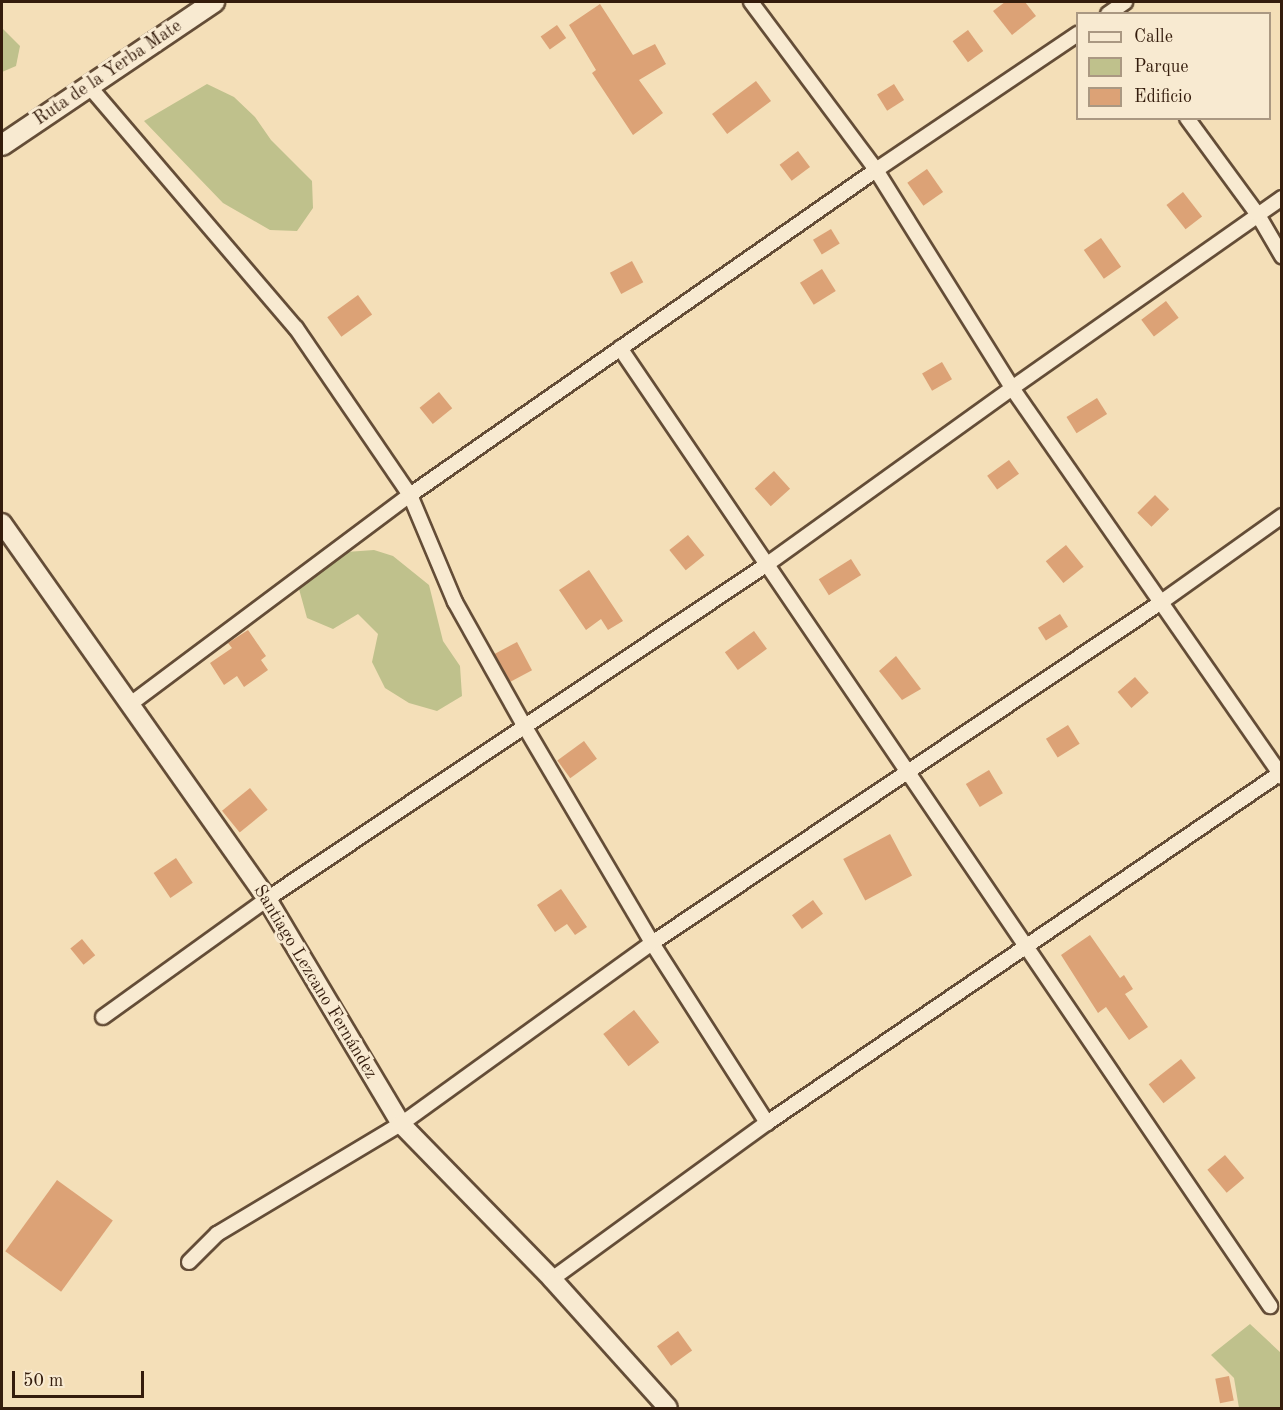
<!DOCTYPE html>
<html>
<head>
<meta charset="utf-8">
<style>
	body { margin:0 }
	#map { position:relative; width:1283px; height:1410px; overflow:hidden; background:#f4dfb8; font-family:"Old Standard TT",serif }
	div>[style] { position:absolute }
	.green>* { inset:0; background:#bfc18c }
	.building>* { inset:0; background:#dca276; transform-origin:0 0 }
	.roads { filter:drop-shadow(2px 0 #644d37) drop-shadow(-2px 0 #644d37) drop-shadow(0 2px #644d37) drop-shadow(0 -2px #644d37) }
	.minor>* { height:14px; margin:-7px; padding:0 7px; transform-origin:7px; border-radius:7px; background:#f8ead1 }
	.tertiary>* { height:18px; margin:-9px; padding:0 9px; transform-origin:9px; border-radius:9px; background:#f8ead1 }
	.secondary>* { height:20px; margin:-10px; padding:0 10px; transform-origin:10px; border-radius:10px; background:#f8ead1 }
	span { translate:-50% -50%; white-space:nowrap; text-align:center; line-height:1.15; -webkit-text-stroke:6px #f8ead1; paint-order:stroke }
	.street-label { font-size:18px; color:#341c0c }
	.frame { position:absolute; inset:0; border:3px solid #341c0c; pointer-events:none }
	.legend { position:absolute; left:1076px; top:12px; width:195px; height:108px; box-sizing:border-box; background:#f8ead1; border:2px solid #aa9882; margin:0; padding:8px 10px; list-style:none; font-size:18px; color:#341c0c }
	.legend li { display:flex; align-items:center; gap:12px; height:30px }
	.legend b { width:30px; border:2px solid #aa9882 }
	.scale { position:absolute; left:12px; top:1371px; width:132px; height:27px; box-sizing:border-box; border:3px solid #341c0c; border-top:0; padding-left:8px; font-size:18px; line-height:21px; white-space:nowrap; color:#341c0c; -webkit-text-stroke:4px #f8ead1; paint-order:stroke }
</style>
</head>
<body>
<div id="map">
	<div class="green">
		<i style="clip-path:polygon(2px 28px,20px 46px,16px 66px,2px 72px)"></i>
		<i style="clip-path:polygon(207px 84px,234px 97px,255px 117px,271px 140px,312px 181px,313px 208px,297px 231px,270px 230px,223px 203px,144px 121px)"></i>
		<i style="clip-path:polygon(374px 550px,393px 556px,429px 585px,443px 641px,460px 666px,462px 696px,437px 711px,409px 703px,385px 688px,372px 662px,378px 634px,358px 614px,333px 629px,307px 618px,299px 589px,346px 552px)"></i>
		<i style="clip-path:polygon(1250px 1324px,1281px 1353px,1281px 1408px,1239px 1408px,1234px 1378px,1211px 1355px)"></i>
	</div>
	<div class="building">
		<i style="clip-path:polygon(1005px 2px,1025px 2px,1036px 16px,1012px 35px,993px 11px)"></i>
		<i style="clip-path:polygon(600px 4px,633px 55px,655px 44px,666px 64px,639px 80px,663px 113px,633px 135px,592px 73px,596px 70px,569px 25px)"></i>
		<i style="left:557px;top:25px;width:16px;height:20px;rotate:55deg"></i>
		<i style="left:968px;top:30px;width:26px;height:19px;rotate:54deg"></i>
		<i style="left:756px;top:81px;width:25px;height:55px;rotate:53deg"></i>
		<i style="left:894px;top:84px;width:19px;height:20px;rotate:58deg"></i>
		<i style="left:798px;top:151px;width:20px;height:23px;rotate:53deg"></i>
		<i style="left:927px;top:169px;width:28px;height:24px;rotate:55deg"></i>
		<i style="left:1183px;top:192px;width:31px;height:21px;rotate:52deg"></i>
		<i style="left:831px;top:229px;width:17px;height:21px;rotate:59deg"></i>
		<i style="left:1101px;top:238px;width:35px;height:21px;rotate:55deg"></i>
		<i style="left:632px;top:261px;width:24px;height:25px;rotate:62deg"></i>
		<i style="left:822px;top:269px;width:26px;height:26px;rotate:58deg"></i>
		<i style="left:358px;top:295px;width:24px;height:38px;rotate:54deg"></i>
		<i style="left:1166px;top:301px;width:21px;height:31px;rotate:53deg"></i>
		<i style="left:942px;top:362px;width:20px;height:23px;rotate:60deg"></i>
		<i style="left:439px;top:392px;width:21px;height:25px;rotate:51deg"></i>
		<i style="left:1097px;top:398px;width:19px;height:36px;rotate:58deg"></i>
		<i style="left:1009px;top:460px;width:17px;height:27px;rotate:54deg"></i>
		<i style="left:774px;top:471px;width:24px;height:26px;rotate:48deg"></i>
		<i style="left:1155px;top:495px;width:20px;height:25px;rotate:45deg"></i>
		<i style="left:688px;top:535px;width:26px;height:24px;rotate:51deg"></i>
		<i style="left:1066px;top:545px;width:28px;height:26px;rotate:51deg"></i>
		<i style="left:851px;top:559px;width:19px;height:38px;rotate:58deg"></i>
		<i style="clip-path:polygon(589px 570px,623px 621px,608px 630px,601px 619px,586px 630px,559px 590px)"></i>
		<i style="left:1060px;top:614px;width:15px;height:26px;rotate:58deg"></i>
		<i style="clip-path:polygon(248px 630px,266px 656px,261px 660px,268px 670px,244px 687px,237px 676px,224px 685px,210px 663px,232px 648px,228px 643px)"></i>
		<i style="left:754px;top:631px;width:22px;height:36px;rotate:54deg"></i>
		<i style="left:517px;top:642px;width:32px;height:26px;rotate:62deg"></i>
		<i style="clip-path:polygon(896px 656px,921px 689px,902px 700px,879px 671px)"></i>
		<i style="left:1135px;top:677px;width:21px;height:23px;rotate:49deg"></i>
		<i style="left:1068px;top:725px;width:22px;height:26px;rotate:58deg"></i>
		<i style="left:584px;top:741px;width:22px;height:33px;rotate:54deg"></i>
		<i style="left:989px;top:770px;width:27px;height:27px;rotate:59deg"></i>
		<i style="left:250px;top:788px;width:28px;height:36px;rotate:51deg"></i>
		<i style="left:890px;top:834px;width:47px;height:53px;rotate:62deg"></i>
		<i style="left:176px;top:858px;width:30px;height:27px;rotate:56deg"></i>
		<i style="clip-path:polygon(561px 889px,587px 927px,575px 935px,567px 924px,555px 932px,537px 905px)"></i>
		<i style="left:813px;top:900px;width:17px;height:26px;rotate:54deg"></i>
		<i style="clip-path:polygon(1090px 935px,1120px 978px,1124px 975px,1133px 989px,1125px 994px,1148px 1027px,1129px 1040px,1106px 1007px,1098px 1013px,1061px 955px)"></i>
		<i style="left:82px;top:939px;width:21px;height:15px;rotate:51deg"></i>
		<i style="left:634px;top:1010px;width:41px;height:39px;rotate:52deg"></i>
		<i style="left:1181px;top:1059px;width:24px;height:41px;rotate:52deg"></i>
		<i style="left:1225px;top:1155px;width:30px;height:23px;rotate:50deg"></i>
		<i style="left:57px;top:1180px;width:69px;height:88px;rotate:36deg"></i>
		<i style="left:678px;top:1331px;width:24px;height:26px;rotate:54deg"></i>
		<i style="left:1229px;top:1376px;width:25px;height:14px;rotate:79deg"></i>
	</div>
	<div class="roads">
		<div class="minor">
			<i style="left:751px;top:2px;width:209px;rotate:53.3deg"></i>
			<i style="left:876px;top:170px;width:257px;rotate:58deg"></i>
			<i style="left:1012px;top:388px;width:474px;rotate:55.2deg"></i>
			<i style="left:1108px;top:14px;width:21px;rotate:-35deg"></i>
			<i style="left:89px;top:86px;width:318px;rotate:49.5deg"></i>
			<i style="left:296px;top:328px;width:202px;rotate:55.7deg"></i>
			<i style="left:410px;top:495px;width:116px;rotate:67.2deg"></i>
			<i style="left:455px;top:602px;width:143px;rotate:60.8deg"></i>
			<i style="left:525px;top:727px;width:251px;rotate:59.5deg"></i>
			<i style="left:652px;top:943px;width:214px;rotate:57.4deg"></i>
			<i style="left:1282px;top:198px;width:29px;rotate:145deg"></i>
			<i style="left:1258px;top:215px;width:48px;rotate:59.7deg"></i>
			<i style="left:620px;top:348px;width:1158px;rotate:55.84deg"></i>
			<i style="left:129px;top:705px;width:351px;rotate:-36.8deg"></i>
			<i style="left:410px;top:495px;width:568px;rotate:-34.89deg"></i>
			<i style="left:876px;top:170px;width:244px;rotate:-34deg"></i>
			<i style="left:103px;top:1017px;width:202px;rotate:-35.7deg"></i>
			<i style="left:267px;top:899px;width:600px;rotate:-33.8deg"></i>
			<i style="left:766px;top:565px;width:303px;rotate:-35.7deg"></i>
			<i style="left:1012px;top:388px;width:301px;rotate:-35.1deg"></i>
			<i style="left:1258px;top:215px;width:120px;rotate:-126.2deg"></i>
			<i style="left:189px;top:1262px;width:40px;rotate:-45deg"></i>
			<i style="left:217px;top:1234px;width:214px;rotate:-30.9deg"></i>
			<i style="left:401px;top:1124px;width:309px;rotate:-35.8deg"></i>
			<i style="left:652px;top:943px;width:611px;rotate:-33.79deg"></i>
			<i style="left:1160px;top:603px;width:150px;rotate:-35.5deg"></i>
			<i style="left:552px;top:1279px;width:266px;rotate:-36deg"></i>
			<i style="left:767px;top:1123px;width:623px;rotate:-34.28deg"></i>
		</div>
		<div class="tertiary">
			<i style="left:2px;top:523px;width:460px;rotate:54.8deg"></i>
			<i style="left:267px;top:899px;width:262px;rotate:59.2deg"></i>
			<i style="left:401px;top:1124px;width:216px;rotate:45.7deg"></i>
			<i style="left:552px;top:1279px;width:173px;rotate:48deg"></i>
		</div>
		<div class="secondary">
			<i style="left:2px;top:145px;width:256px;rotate:-34deg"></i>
		</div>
	</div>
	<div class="street-label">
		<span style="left:108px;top:73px;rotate:-34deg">Ruta de la Yerba Mate</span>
		<span style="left:315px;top:982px;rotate:59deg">Santiago Lezcano Fernández</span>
	</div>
	<div class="frame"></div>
	<ul class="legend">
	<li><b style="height:8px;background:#f8ead1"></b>Calle</li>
	<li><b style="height:16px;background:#bfc18c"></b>Parque</li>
	<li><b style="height:16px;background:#dca276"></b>Edificio</li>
	</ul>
	<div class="scale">50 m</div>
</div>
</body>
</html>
